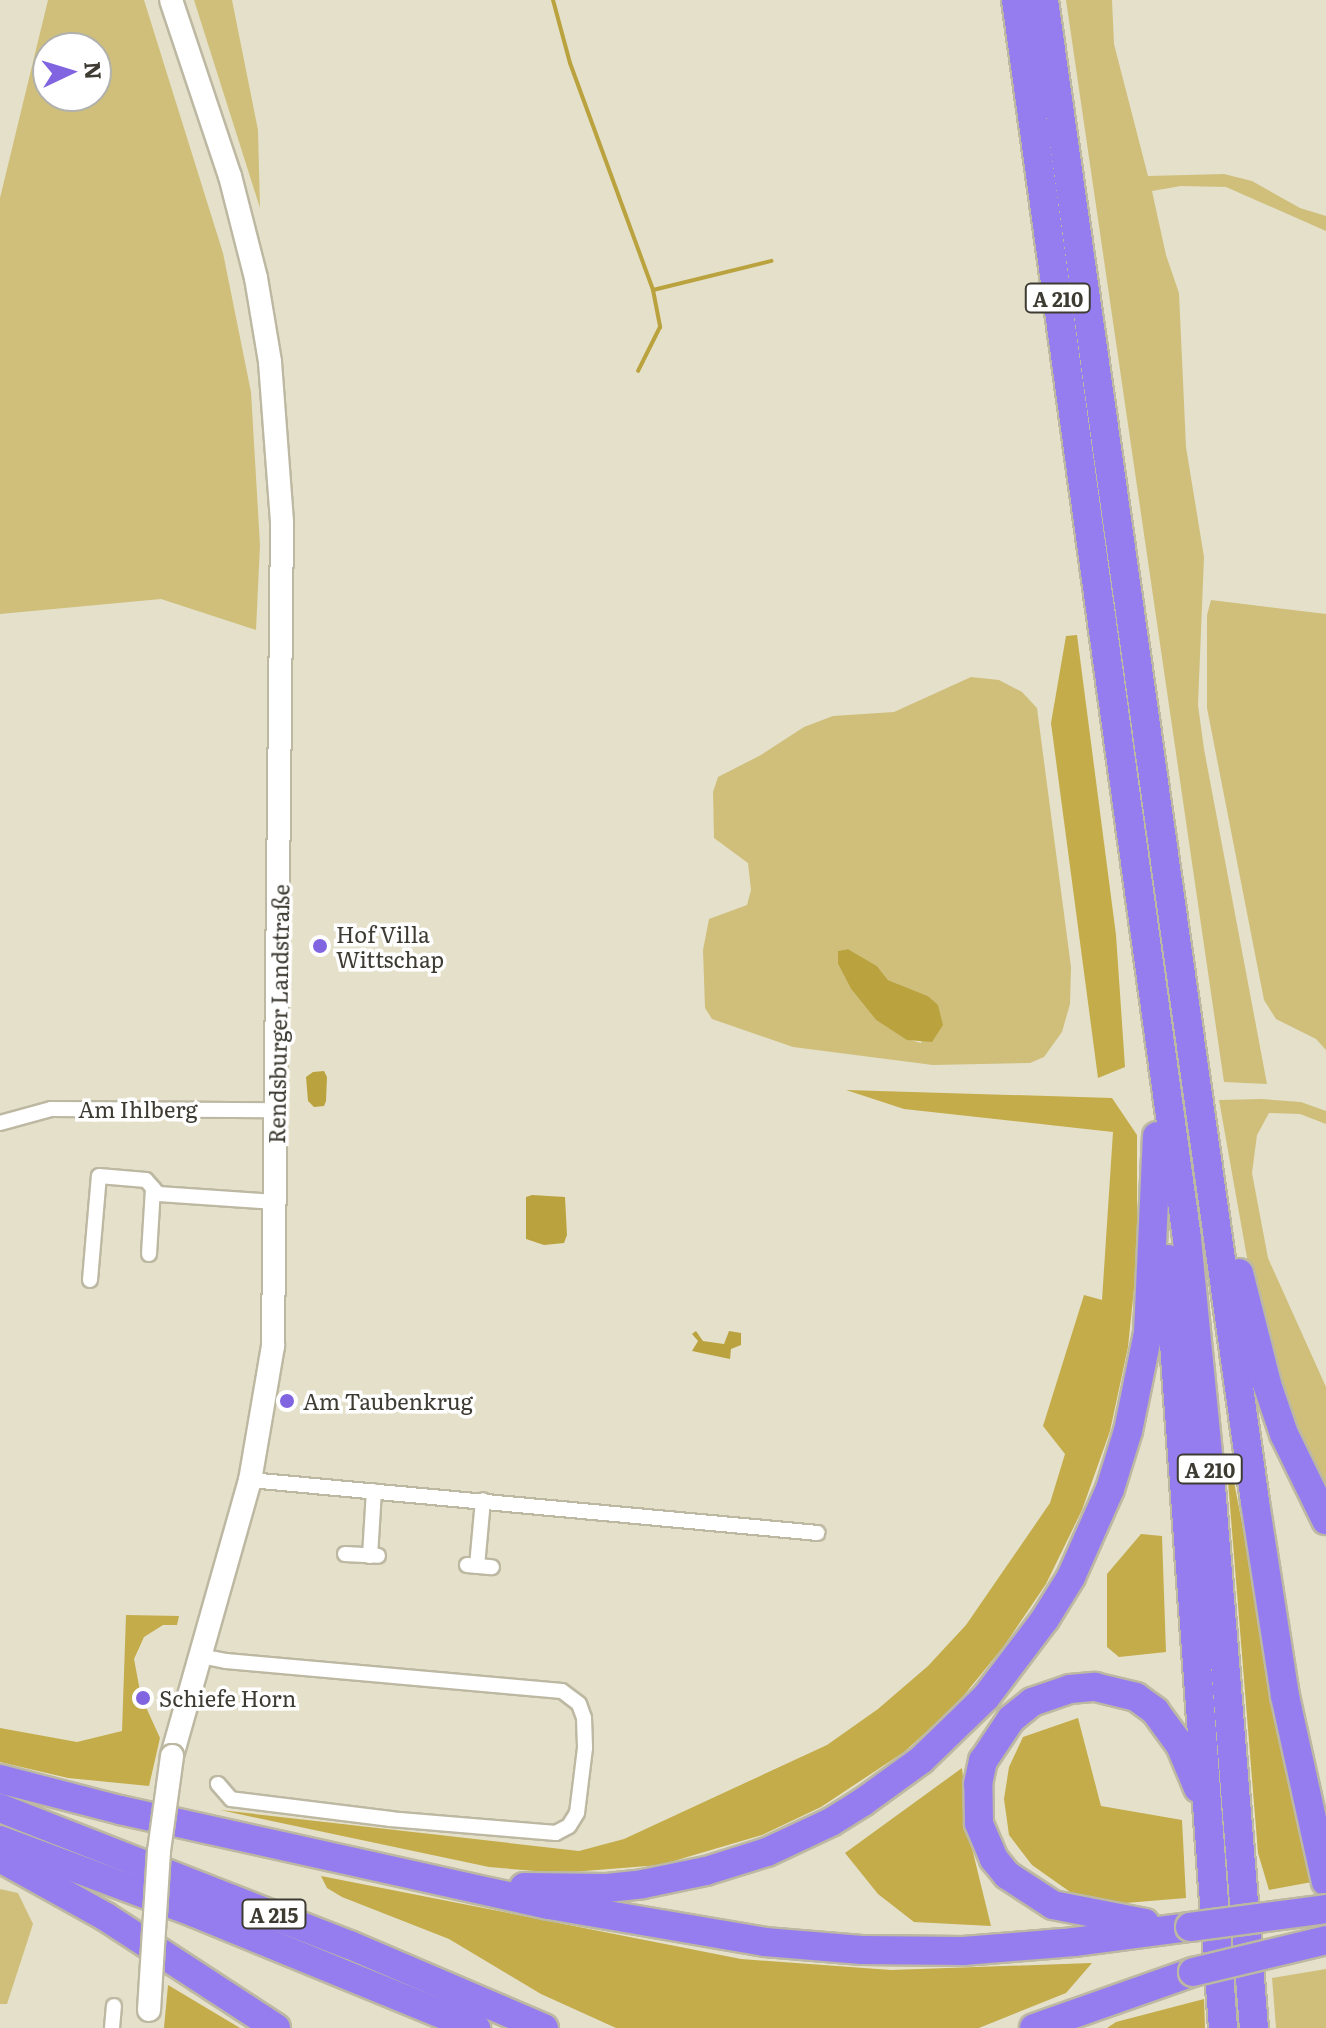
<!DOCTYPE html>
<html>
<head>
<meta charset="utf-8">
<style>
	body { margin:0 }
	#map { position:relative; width:1326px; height:2028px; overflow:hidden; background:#e5e0ca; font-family:Literata,serif }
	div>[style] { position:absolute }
	.green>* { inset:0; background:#cfbf7b }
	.forest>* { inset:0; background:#c3ac49 }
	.water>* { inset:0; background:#baa33f }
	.stream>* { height:4px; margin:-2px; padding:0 2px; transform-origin:2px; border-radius:2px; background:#baa33f }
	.roads { filter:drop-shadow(2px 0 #bdb8a2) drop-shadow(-2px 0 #bdb8a2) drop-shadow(0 2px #bdb8a2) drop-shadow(0 -2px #bdb8a2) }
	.street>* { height:14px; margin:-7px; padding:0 7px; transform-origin:7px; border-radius:7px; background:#fff }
	.secondary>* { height:22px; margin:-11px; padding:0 11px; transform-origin:11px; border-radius:11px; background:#fff }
	.highway>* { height:28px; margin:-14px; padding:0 14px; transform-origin:14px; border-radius:14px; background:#957df0 }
	.bridges { filter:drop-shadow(2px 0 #bdb8a2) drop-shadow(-2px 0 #bdb8a2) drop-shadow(0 2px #bdb8a2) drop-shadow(0 -2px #bdb8a2) }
	.secondary-bridge>* { height:22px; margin:-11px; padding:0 11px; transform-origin:11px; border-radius:11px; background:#fff }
	.highway-bridge>* { height:28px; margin:-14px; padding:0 14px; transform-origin:14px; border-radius:14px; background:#957df0 }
	.dots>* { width:22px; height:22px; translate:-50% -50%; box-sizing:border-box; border:4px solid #fff; border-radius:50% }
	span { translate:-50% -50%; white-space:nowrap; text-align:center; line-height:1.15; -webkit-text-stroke:7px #fff; paint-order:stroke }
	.shield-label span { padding:2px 6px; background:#fff; border:2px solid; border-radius:6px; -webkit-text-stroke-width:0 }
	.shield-label { font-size:20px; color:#3d3b32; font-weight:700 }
	.poi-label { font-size:22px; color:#3d3b32 }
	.left { translate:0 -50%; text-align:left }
	.street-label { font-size:22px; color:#3d3b32 }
	.north { position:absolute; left:32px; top:32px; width:80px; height:80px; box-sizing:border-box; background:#fff; border:2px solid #b1b1ad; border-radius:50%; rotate:86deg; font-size:22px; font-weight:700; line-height:32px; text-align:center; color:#3d3b32 }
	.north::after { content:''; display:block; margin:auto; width:28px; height:36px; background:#8165e0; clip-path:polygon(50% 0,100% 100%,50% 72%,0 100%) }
</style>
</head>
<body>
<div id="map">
	<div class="green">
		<i style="clip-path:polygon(evenodd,48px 0,144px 0,223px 253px,251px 392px,260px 545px,256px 630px,161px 599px,0 614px,0 198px,48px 0,48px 48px,96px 48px,96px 96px,48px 96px,48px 48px)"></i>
		<i style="clip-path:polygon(194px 0,232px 0,258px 130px,260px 208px)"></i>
		<i style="clip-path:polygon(1066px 0,1112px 0,1114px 44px,1148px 176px,1224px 174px,1252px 181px,1300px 208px,1326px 216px,1326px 231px,1226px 187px,1181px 186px,1152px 191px,1166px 255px,1179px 293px,1186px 447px,1204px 557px,1198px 705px,1204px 749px,1267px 1084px,1224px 1082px)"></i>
		<i style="clip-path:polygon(1211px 600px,1326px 614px,1326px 1050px,1316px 1039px,1276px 1019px,1264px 1000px,1207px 708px,1207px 615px)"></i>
		<i style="clip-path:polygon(evenodd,971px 677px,999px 680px,1022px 692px,1037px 708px,1071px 967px,1070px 1004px,1062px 1032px,1044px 1057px,1030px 1063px,933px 1065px,793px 1047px,712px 1019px,705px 1008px,703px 950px,709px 919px,747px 905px,751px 890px,748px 863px,714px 838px,713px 792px,718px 777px,761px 755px,804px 727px,833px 716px,894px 712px,971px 677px,848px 949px,877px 966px,888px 980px,928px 996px,938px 1006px,921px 1043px,907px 1039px,876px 1020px,851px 989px,838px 964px,838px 951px,848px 949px)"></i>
		<i style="clip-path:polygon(1261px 1099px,1301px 1102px,1326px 1111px,1326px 1124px,1300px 1114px,1269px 1113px,1257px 1135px,1252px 1173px,1268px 1258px,1326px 1387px,1326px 1489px,1290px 1410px,1272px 1356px,1251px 1280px,1219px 1100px)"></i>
		<i style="clip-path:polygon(0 1889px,18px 1893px,33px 1924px,7px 2004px,0 2004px)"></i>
		<i style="clip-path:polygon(1326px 1969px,1326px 2028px,1276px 2028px,1272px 1978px)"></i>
	</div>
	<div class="forest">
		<i style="clip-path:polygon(1077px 635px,1116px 935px,1125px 1067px,1098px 1078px,1051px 723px,1066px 636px)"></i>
		<i style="clip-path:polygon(846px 1090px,1112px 1098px,1137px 1135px,1137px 1259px,1128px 1347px,1110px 1431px,1082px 1510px,1046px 1584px,1004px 1646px,956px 1705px,904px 1752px,821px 1807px,762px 1835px,660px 1865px,559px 1873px,489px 1867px,220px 1810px,579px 1851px,624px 1839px,827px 1745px,878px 1709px,928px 1666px,966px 1625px,1050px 1503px,1065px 1454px,1043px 1426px,1084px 1295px,1102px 1300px,1113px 1132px,904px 1109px)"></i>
		<i style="clip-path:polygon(1228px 1481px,1234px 1482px,1312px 1882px,1269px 1890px,1258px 1853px)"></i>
		<i style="clip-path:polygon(1141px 1534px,1162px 1536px,1166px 1652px,1119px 1657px,1107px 1647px,1107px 1574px)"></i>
		<i style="clip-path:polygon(126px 1615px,179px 1616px,177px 1625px,163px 1625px,144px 1637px,134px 1659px,140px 1691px,134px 1693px,139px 1707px,145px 1705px,160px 1738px,149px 1786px,68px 1778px,0 1762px,0 1728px,77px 1742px,122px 1731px)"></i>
		<i style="clip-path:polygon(1078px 1718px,1101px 1806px,1182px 1820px,1186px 1898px,1125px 1903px,1073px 1894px,1032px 1865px,1009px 1835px,1004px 1799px,1009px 1767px,1023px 1737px)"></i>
		<i style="clip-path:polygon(962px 1768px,969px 1836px,991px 1926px,914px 1922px,878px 1894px,845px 1853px)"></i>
		<i style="clip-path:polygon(321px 1876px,741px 1959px,891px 1970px,1092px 1963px,1066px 1993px,979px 2028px,616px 2028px,541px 1994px,449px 1939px,342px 1897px,327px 1888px)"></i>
		<i style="clip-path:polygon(168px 1985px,240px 2028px,164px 2028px)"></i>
		<i style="clip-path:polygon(1204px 1999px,1205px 2028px,1107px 2028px,1116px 2022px)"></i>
	</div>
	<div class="water">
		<i style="clip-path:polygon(848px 949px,877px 966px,888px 980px,928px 996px,938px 1005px,943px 1025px,932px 1042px,907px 1040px,876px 1020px,851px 989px,838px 964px,838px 951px)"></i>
		<i style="clip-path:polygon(324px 1071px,327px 1077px,326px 1101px,324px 1106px,314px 1107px,308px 1101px,306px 1077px,313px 1072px)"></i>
		<i style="clip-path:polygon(532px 1195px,565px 1197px,567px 1235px,564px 1243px,544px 1245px,526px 1239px,526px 1197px)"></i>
		<i style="clip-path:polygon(696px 1331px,703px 1341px,724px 1344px,729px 1331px,741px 1333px,741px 1345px,731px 1349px,730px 1359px,692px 1351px,698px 1341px,692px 1334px)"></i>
	</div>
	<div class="stream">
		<i style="left:553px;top:0;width:65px;rotate:74.9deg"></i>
		<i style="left:570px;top:63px;width:242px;rotate:69.9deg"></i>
		<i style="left:653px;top:290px;width:38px;rotate:79deg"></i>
		<i style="left:660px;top:327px;width:49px;rotate:116.6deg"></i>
		<i style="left:653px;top:290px;width:122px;rotate:-13.8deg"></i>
	</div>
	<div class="roads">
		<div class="street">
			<i style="left:0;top:1123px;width:53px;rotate:-15.4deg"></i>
			<i style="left:51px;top:1109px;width:227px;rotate:0.3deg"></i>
			<i style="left:149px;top:1254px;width:66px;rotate:-86.5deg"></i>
			<i style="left:90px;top:1280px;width:104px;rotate:-85.1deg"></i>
			<i style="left:99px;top:1176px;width:47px;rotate:4.9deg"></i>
			<i style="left:146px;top:1180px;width:18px;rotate:49deg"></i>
			<i style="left:158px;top:1194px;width:118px;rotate:3.9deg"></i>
			<i style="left:250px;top:1480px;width:570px;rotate:5.33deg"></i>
			<i style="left:345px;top:1554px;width:33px;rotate:3deg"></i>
			<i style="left:370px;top:1556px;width:65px;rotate:-86.5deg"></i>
			<i style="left:467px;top:1565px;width:25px;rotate:5deg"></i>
			<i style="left:477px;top:1566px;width:66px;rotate:-84.8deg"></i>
			<i style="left:200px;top:1656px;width:26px;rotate:11deg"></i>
			<i style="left:226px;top:1661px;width:337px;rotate:5.1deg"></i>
			<i style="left:562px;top:1691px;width:21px;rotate:37deg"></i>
			<i style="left:579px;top:1704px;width:15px;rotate:70deg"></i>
			<i style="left:584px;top:1718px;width:30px;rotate:88deg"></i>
			<i style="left:585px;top:1748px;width:65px;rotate:97deg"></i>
			<i style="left:577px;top:1813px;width:15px;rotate:122deg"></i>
			<i style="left:569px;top:1826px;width:15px;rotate:152deg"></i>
			<i style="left:556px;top:1833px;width:166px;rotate:-175.2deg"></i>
			<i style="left:391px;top:1819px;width:161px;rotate:-172.9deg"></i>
			<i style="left:231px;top:1799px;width:20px;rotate:-131deg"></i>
			<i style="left:112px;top:2028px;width:22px;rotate:-85deg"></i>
		</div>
		<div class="secondary">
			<i style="left:171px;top:0;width:186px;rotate:71.5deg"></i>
			<i style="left:230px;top:176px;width:105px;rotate:75.7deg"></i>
			<i style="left:256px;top:278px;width:85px;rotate:80.5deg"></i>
			<i style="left:270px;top:362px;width:161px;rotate:85.7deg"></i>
			<i style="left:282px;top:523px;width:823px;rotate:90.63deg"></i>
			<i style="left:273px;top:1346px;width:136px;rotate:99.7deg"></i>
			<i style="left:250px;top:1480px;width:287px;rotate:105.8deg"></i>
		</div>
		<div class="highway">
			<i style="left:1016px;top:0;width:1251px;rotate:82.14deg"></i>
			<i style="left:1187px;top:1239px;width:235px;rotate:84.4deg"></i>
			<i style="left:1210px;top:1473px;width:557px;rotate:85.47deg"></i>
			<i style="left:1044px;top:0;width:1517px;rotate:82deg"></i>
			<i style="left:1255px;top:1502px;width:196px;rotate:81.2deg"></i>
			<i style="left:1285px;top:1696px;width:190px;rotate:77.6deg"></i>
			<i style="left:1168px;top:1259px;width:771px;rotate:85.91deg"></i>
			<i style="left:1239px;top:1273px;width:114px;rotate:75.8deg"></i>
			<i style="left:1267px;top:1384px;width:53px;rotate:71.2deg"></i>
			<i style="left:1284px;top:1434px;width:96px;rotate:64deg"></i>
			<i style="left:0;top:1779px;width:124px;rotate:14.5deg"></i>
			<i style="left:120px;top:1810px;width:439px;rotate:12.5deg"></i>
			<i style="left:549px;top:1905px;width:219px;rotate:9.7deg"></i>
			<i style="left:765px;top:1942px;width:97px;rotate:4.7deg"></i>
			<i style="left:862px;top:1950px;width:101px;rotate:0.6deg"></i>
			<i style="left:963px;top:1951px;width:111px;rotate:-4.6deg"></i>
			<i style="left:1074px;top:1942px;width:117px;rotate:-7.4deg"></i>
			<i style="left:0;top:1808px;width:376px;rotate:21.4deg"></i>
			<i style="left:350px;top:1945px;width:211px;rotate:23.2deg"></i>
			<i style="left:0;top:1840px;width:208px;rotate:20.5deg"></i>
			<i style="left:195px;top:1913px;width:304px;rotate:22.3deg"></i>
			<i style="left:0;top:1858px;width:121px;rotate:29.1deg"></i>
			<i style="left:106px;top:1917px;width:203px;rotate:33.1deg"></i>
			<i style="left:524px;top:1887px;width:83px;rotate:0.7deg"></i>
			<i style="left:607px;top:1888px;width:36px;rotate:-6deg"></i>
			<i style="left:643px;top:1884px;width:64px;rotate:-11.7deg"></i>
			<i style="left:706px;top:1871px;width:64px;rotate:-17.3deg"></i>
			<i style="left:767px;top:1852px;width:71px;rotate:-25.1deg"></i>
			<i style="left:831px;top:1822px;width:38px;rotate:-32deg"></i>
			<i style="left:863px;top:1802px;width:72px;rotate:-35.9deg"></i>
			<i style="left:921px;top:1760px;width:91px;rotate:-44.1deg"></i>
			<i style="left:986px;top:1697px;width:98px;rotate:-52.9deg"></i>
			<i style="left:1045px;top:1619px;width:49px;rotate:-58.2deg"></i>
			<i style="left:1071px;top:1577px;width:96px;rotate:-66.1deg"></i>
			<i style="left:1110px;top:1489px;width:61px;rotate:-72.8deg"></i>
			<i style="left:1128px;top:1431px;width:100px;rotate:-78.5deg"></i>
			<i style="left:1148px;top:1333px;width:197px;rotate:-87.4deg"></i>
			<i style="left:1145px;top:1923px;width:94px;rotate:-168.9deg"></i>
			<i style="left:1053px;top:1905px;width:55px;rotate:-146.9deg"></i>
			<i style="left:1007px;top:1875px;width:21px;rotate:-129deg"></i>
			<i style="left:994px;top:1859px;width:39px;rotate:-113deg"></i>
			<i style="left:979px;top:1823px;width:39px;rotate:-91deg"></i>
			<i style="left:978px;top:1784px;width:24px;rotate:-78deg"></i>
			<i style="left:983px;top:1761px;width:50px;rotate:-56.3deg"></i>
			<i style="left:1011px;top:1719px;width:27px;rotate:-39deg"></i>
			<i style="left:1032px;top:1702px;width:40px;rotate:-18.9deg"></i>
			<i style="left:1070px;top:1689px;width:25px;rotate:-5deg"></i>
			<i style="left:1095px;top:1687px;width:42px;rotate:13.7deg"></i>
			<i style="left:1136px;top:1697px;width:24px;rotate:36deg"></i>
			<i style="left:1155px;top:1711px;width:42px;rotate:53.7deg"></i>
			<i style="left:1180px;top:1745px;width:47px;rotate:67.3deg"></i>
			<i style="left:1034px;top:2028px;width:169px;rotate:-19.4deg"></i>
		</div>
	</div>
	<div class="bridges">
		<div class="secondary-bridge">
			<i style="left:149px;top:2010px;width:159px;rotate:-86.4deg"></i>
			<i style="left:159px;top:1851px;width:96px;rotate:-82.2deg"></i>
		</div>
		<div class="highway-bridge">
			<i style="left:1190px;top:1927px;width:137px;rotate:-7.5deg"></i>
			<i style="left:1193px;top:1972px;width:137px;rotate:-13.5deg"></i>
		</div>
	</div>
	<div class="dots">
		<i style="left:320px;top:946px;background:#8165e0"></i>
		<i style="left:287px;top:1401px;background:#8165e0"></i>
		<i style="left:143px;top:1698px;background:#8165e0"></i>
	</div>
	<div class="shield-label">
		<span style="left:1058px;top:298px">A 210</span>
		<span style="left:1210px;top:1469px">A 210</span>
		<span style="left:274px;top:1914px">A 215</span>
	</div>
	<div class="poi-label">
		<span class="left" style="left:336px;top:946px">Hof Villa<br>Wittschap</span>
		<span class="left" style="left:303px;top:1401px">Am Taubenkrug</span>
		<span class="left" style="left:159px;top:1698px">Schiefe Horn</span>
	</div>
	<div class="street-label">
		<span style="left:278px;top:1014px;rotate:-89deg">Rendsburger Landstraße</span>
		<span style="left:138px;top:1109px">Am Ihlberg</span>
	</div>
	<div class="north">N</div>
</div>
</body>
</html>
